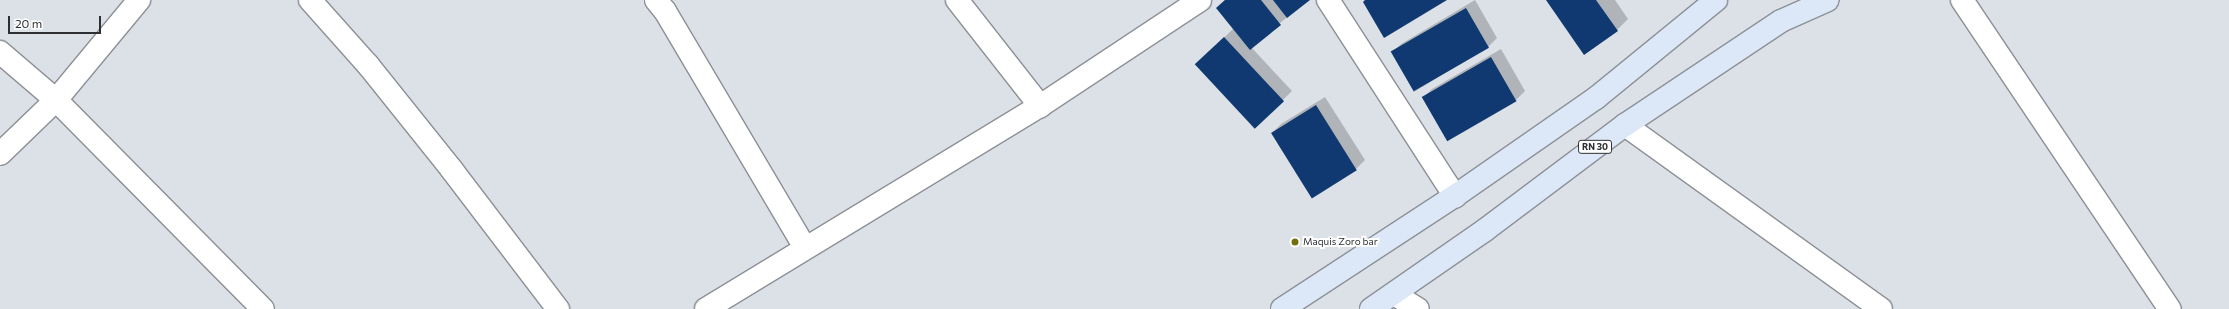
<!DOCTYPE html>
<html>
<head>
<meta charset="utf-8">
<style>
	body { margin:0 }
	#map { position:relative; width:2229px; height:309px; overflow:hidden; background:#dce1e7; font-family:Commissioner,sans-serif }
	div>[style] { position:absolute }
	.shadow>* { inset:0; background:#0003 }
	.building>* { inset:0; background:#0f3970; transform-origin:0 0 }
	.roads { filter:drop-shadow(1px 0 #8c9096) drop-shadow(-1px 0 #8c9096) drop-shadow(0 1px #8c9096) drop-shadow(0 -1px #8c9096) }
	.minor>* { height:22px; margin:-11px; padding:0 11px; transform-origin:11px; border-radius:11px; background:#fff }
	.major>* { height:22px; margin:-11px; padding:0 11px; transform-origin:11px; border-radius:11px; background:#dce8f8 }
	.dots>* { width:11px; height:11px; translate:-50% -50%; box-sizing:border-box; border:2px solid #fff; border-radius:50% }
	span { translate:-50% -50%; white-space:nowrap; text-align:center; line-height:1.15; -webkit-text-stroke:4px #fff; paint-order:stroke }
	.shield-label span { padding:1px 3px; background:#fff; border:1px solid; border-radius:3px; -webkit-text-stroke-width:0 }
	.shield-label { font-size:9px; color:#2d2f32; font-weight:700 }
	.poi-label { font-size:10px; color:#2d2f32 }
	.left { translate:0 -50%; text-align:left }
	.scale { position:absolute; left:8px; top:16px; width:93px; height:18px; box-sizing:border-box; border:2px solid #2d2f32; border-top:0; padding-left:5px; font-size:12px; line-height:14px; white-space:nowrap; color:#2d2f32; -webkit-text-stroke:3px #fff; paint-order:stroke }
</style>
</head>
<body>
<div id="map">
	<div class="shadow">
		<i style="clip-path:polygon(1225px 0,1308px 0,1251px 47px,1292px 91px,1255px 127px,1205px 56px,1234px 28px,1217px 8px)"></i>
		<i style="clip-path:polygon(1475px 0,1497px 38px,1488px 47px,1414px 92px,1392px 53px,1401px 44px)"></i>
		<i style="clip-path:polygon(1547px 0,1615px 0,1628px 19px,1617px 30px,1585px 53px)"></i>
		<i style="clip-path:polygon(1501px 49px,1525px 91px,1516px 100px,1447px 140px,1423px 98px,1432px 89px)"></i>
		<i style="clip-path:polygon(1325px 97px,1365px 160px,1356px 169px,1272px 133px,1281px 124px)"></i>
	</div>
	<div class="building">
		<i style="clip-path:polygon(1225px 0,1261px 0,1281px 25px,1250px 50px,1216px 8px)"></i>
		<i style="clip-path:polygon(1273px 0,1310px 0,1287px 18px)"></i>
		<i style="clip-path:polygon(1365px 0,1447px 0,1384px 38px,1363px 2px)"></i>
		<i style="clip-path:polygon(1546px 0,1596px 0,1618px 31px,1584px 55px)"></i>
		<i style="left:1466px;top:8px;width:46px;height:87px;rotate:60deg"></i>
		<i style="left:1224px;top:37px;width:88px;height:40px;rotate:47deg"></i>
		<i style="left:1491px;top:57px;width:51px;height:80px;rotate:60deg"></i>
		<i style="left:1316px;top:105px;width:77px;height:53px;rotate:58deg"></i>
	</div>
	<div class="roads">
		<div class="minor">
			<i style="left:310px;top:0;width:87px;rotate:48.3deg"></i>
			<i style="left:368px;top:65px;width:134px;rotate:51.3deg"></i>
			<i style="left:452px;top:170px;width:175px;rotate:52.7deg"></i>
			<i style="left:656px;top:0;width:14px;rotate:51deg"></i>
			<i style="left:665px;top:11px;width:275px;rotate:59.4deg"></i>
			<i style="left:957px;top:0;width:135px;rotate:51.9deg"></i>
			<i style="left:1328px;top:0;width:234px;rotate:57.1deg"></i>
			<i style="left:1962px;top:0;width:372px;rotate:56.1deg"></i>
			<i style="left:0;top:52px;width:74px;rotate:40.6deg"></i>
			<i style="left:56px;top:100px;width:294px;rotate:45.3deg"></i>
			<i style="left:1625px;top:125px;width:315px;rotate:35.7deg"></i>
			<i style="left:0;top:154px;width:78px;rotate:-44deg"></i>
			<i style="left:56px;top:100px;width:130px;rotate:-50.3deg"></i>
			<i style="left:1394px;top:294px;width:28px;rotate:32deg"></i>
			<i style="left:706px;top:309px;width:391px;rotate:-31.3deg"></i>
			<i style="left:1040px;top:106px;width:192px;rotate:-33.5deg"></i>
		</div>
		<div class="major">
			<i style="left:1282px;top:309px;width:207px;rotate:-33.2deg"></i>
			<i style="left:1455px;top:196px;width:172px;rotate:-34.8deg"></i>
			<i style="left:1596px;top:98px;width:155px;rotate:-39.2deg"></i>
			<i style="left:1371px;top:309px;width:139px;rotate:-34.7deg"></i>
			<i style="left:1485px;top:230px;width:175px;rotate:-36.9deg"></i>
			<i style="left:1625px;top:125px;width:187px;rotate:-33.7deg"></i>
			<i style="left:1781px;top:21px;width:51px;rotate:-24.1deg"></i>
		</div>
	</div>
	<div class="dots">
		<i style="left:1295px;top:242px;background:#736f0f"></i>
	</div>
	<div class="shield-label">
		<span style="left:1595px;top:147px">RN 30</span>
	</div>
	<div class="poi-label">
		<span class="left" style="left:1303px;top:242px">Maquis Zoro bar</span>
	</div>
	<div class="scale">20 m</div>
</div>
</body>
</html>
